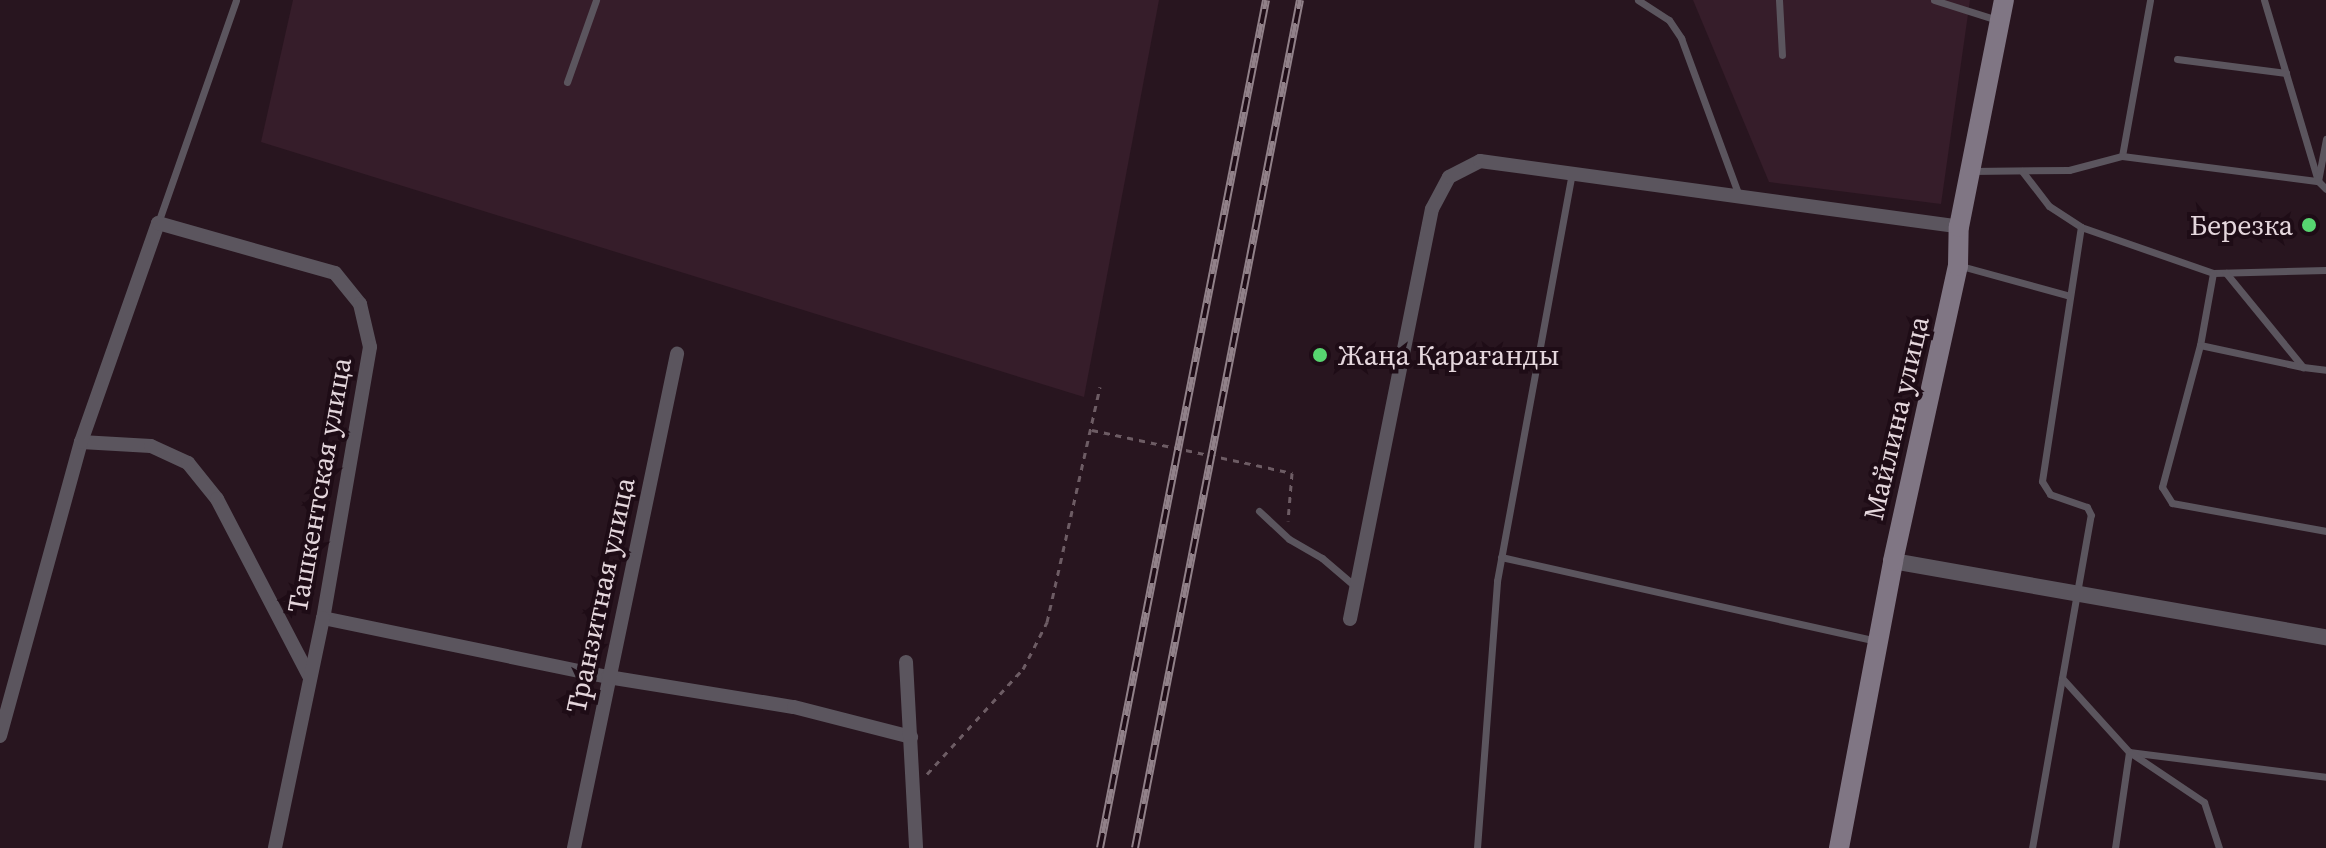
<!DOCTYPE html>
<html>
<head>
<meta charset="utf-8">
<style>
	body { margin:0 }
	#map { position:relative; width:2326px; height:848px; overflow:hidden; background:#28151f; font-family:"Source Serif 4",serif }
	div>[style] { position:absolute }
	.built>* { inset:0; background:#361d2a }
	.path>* { height:3px; margin-top:-1.5px; transform-origin:0; background:repeating-linear-gradient(90deg,#6d5c64 0 6px,transparent 0 12px) }
	.service>* { height:7px; margin:-3.5px; padding:0 3.5px; transform-origin:3.5px; border-radius:3.5px; background:#5b555e }
	.minor>* { height:14px; margin:-7px; padding:0 7px; transform-origin:7px; border-radius:7px; background:#5b555e }
	.tertiary>* { height:16px; margin:-8px; padding:0 8px; transform-origin:8px; border-radius:8px; background:#5b555e }
	.secondary>* { height:20px; margin:-10px; padding:0 10px; transform-origin:10px; border-radius:10px; background:#807684 }
	.rail>* { height:8px; margin-top:-4px; transform-origin:0; background:repeating-linear-gradient(90deg,#1e0c16 0 15px,#918189 0 30px); box-sizing:border-box; border-block:2px solid #918189 }
	.dots>* { width:22px; height:22px; translate:-50% -50%; box-sizing:border-box; border:4px solid #1e0c16; border-radius:50% }
	span { translate:-50% -50%; white-space:nowrap; text-align:center; line-height:1.15; -webkit-text-stroke:8px #1e0c16; paint-order:stroke }
	.poi-label { font-size:28px; color:#e5d7dd }
	.right { translate:-100% -50%; text-align:right }
	.left { translate:0 -50%; text-align:left }
	.street-label { font-size:28px; color:#e5d7dd }
</style>
</head>
<body>
<div id="map">
	<div class="built">
		<i style="clip-path:polygon(293px 0,1159px 0,1084px 397px,261px 142px)"></i>
		<i style="clip-path:polygon(1693px 0,1970px 0,1941px 204px,1769px 182px)"></i>
	</div>
	<div class="path">
		<i style="left:1092px;top:430px;width:205px;rotate:12.1deg"></i>
		<i style="left:1292px;top:473px;width:48px;rotate:94.8deg"></i>
		<i style="left:927px;top:774px;width:142px;rotate:-47.6deg"></i>
		<i style="left:1023px;top:669px;width:53px;rotate:-62.9deg"></i>
		<i style="left:1047px;top:622px;width:241px;rotate:-77.3deg"></i>
	</div>
	<div class="service">
		<i style="left:1638px;top:0;width:37px;rotate:33deg"></i>
		<i style="left:1669px;top:20px;width:22px;rotate:56deg"></i>
		<i style="left:1681px;top:38px;width:168px;rotate:69.8deg"></i>
		<i style="left:1779px;top:0;width:55px;rotate:86.9deg"></i>
		<i style="left:1934px;top:0;width:66px;rotate:17.6deg"></i>
		<i style="left:2264px;top:0;width:189px;rotate:73.4deg"></i>
		<i style="left:2318px;top:181px;width:11px;rotate:45deg"></i>
		<i style="left:2177px;top:59px;width:110px;rotate:7.3deg"></i>
		<i style="left:567px;top:82px;width:87px;rotate:-70.5deg"></i>
		<i style="left:2122px;top:156px;width:158px;rotate:-79.8deg"></i>
		<i style="left:1971px;top:171px;width:98px;rotate:-0.6deg"></i>
		<i style="left:2069px;top:170px;width:55px;rotate:-14.8deg"></i>
		<i style="left:2122px;top:156px;width:198px;rotate:7.3deg"></i>
		<i style="left:2318px;top:181px;width:43px;rotate:-79.2deg"></i>
		<i style="left:2022px;top:171px;width:44px;rotate:52.4deg"></i>
		<i style="left:2049px;top:206px;width:38px;rotate:33deg"></i>
		<i style="left:2081px;top:227px;width:140px;rotate:19.2deg"></i>
		<i style="left:2213px;top:273px;width:113px;rotate:-1.5deg"></i>
		<i style="left:158px;top:223px;width:236px;rotate:-70.7deg"></i>
		<i style="left:1961px;top:266px;width:109px;rotate:15.4deg"></i>
		<i style="left:2213px;top:273px;width:73px;rotate:100.2deg"></i>
		<i style="left:2200px;top:345px;width:147px;rotate:105deg"></i>
		<i style="left:2162px;top:487px;width:19px;rotate:58deg"></i>
		<i style="left:2172px;top:503px;width:157px;rotate:10.3deg"></i>
		<i style="left:2226px;top:273px;width:122px;rotate:50.7deg"></i>
		<i style="left:2303px;top:367px;width:23px;rotate:7deg"></i>
		<i style="left:2200px;top:345px;width:105px;rotate:12.1deg"></i>
		<i style="left:1259px;top:511px;width:41px;rotate:43deg"></i>
		<i style="left:1289px;top:539px;width:38px;rotate:30deg"></i>
		<i style="left:1322px;top:558px;width:45px;rotate:40.5deg"></i>
		<i style="left:1501px;top:557px;width:384px;rotate:12.6deg"></i>
		<i style="left:2062px;top:678px;width:100px;rotate:47.8deg"></i>
		<i style="left:2129px;top:752px;width:97px;rotate:98.3deg"></i>
		<i style="left:2129px;top:752px;width:199px;rotate:7.2deg"></i>
		<i style="left:2131px;top:753px;width:88px;rotate:33.9deg"></i>
		<i style="left:2204px;top:802px;width:48px;rotate:71.9deg"></i>
		<i style="left:1477px;top:848px;width:268px;rotate:-85.7deg"></i>
		<i style="left:1497px;top:581px;width:414px;rotate:-79.6deg"></i>
		<i style="left:2032px;top:848px;width:338px;rotate:-80deg"></i>
		<i style="left:2091px;top:515px;width:9px;rotate:-117deg"></i>
		<i style="left:2087px;top:507px;width:39px;rotate:-161deg"></i>
		<i style="left:2050px;top:494px;width:15px;rotate:-122deg"></i>
		<i style="left:2042px;top:481px;width:257px;rotate:-81.3deg"></i>
	</div>
	<div class="minor">
		<i style="left:81px;top:442px;width:70px;rotate:3.3deg"></i>
		<i style="left:151px;top:446px;width:41px;rotate:24.7deg"></i>
		<i style="left:188px;top:463px;width:46px;rotate:51.1deg"></i>
		<i style="left:217px;top:499px;width:199px;rotate:62.5deg"></i>
		<i style="left:323px;top:618px;width:291px;rotate:11.7deg"></i>
		<i style="left:608px;top:677px;width:188px;rotate:9.2deg"></i>
		<i style="left:794px;top:707px;width:121px;rotate:14.4deg"></i>
		<i style="left:1350px;top:619px;width:418px;rotate:-78.7deg"></i>
		<i style="left:1432px;top:209px;width:36px;rotate:-62deg"></i>
		<i style="left:1449px;top:177px;width:35px;rotate:-27deg"></i>
		<i style="left:1480px;top:161px;width:484px;rotate:7.8deg"></i>
		<i style="left:906px;top:662px;width:186px;rotate:86.9deg"></i>
		<i style="left:0;top:736px;width:305px;rotate:-74.6deg"></i>
		<i style="left:81px;top:442px;width:232px;rotate:-70.6deg"></i>
		<i style="left:158px;top:223px;width:184px;rotate:15.8deg"></i>
		<i style="left:335px;top:273px;width:40px;rotate:51deg"></i>
		<i style="left:360px;top:304px;width:44px;rotate:76.9deg"></i>
		<i style="left:370px;top:347px;width:275px;rotate:99.8deg"></i>
		<i style="left:323px;top:618px;width:235px;rotate:101.8deg"></i>
		<i style="left:574px;top:848px;width:505px;rotate:-78.22deg"></i>
	</div>
	<div class="tertiary">
		<i style="left:1893px;top:561px;width:440px;rotate:10deg"></i>
	</div>
	<div class="secondary">
		<i style="left:1839px;top:848px;width:292px;rotate:-79.3deg"></i>
		<i style="left:1893px;top:561px;width:302px;rotate:-77.6deg"></i>
		<i style="left:1958px;top:266px;width:39px;rotate:-89deg"></i>
		<i style="left:1959px;top:227px;width:231px;rotate:-78.8deg"></i>
	</div>
	<div class="rail">
		<i style="left:1100px;top:848px;width:864px;rotate:-78.92deg"></i>
		<i style="left:1135px;top:848px;width:864px;rotate:-78.99deg"></i>
	</div>
	<div class="dots">
		<i style="left:2309px;top:225px;background:#57d570"></i>
		<i style="left:1320px;top:355px;background:#57d570"></i>
	</div>
	<div class="poi-label">
		<span class="right" style="left:2293px;top:225px">Березка</span>
		<span class="left" style="left:1338px;top:355px">Жаңа Қарағанды</span>
	</div>
	<div class="street-label">
		<span style="left:1896px;top:418px;rotate:-77deg">Майлина улица</span>
		<span style="left:319px;top:485px;rotate:-80deg">Ташкентская улица</span>
		<span style="left:600px;top:595px;rotate:-78deg">Транзитная улица</span>
	</div>
</div>
</body>
</html>
